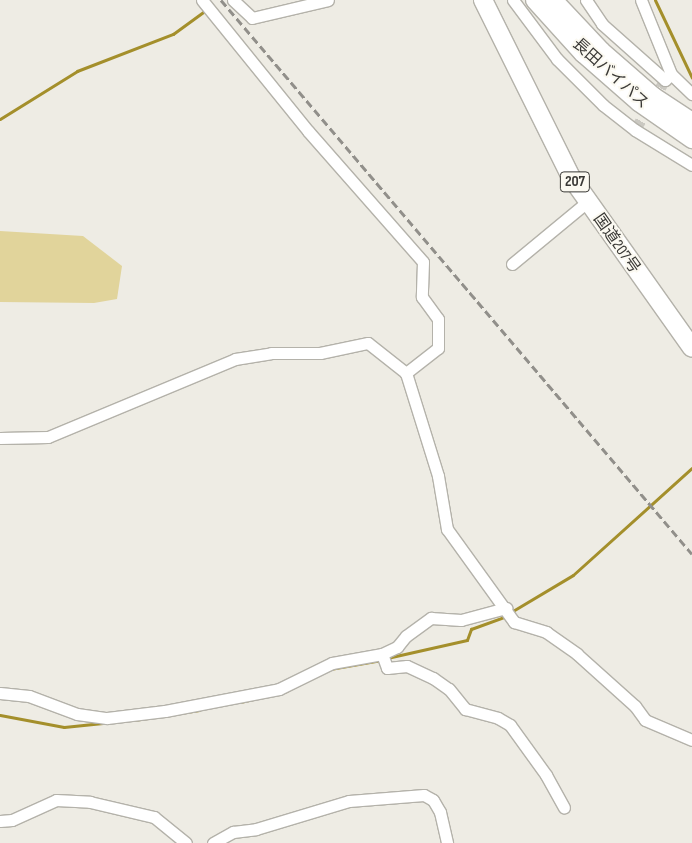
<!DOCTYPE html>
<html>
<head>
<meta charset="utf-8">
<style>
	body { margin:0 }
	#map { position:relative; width:692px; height:843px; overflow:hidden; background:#eeece4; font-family:"Sofia Sans Condensed","Noto Sans JP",sans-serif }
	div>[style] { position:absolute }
	.green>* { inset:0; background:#e1d49b }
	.stream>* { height:3px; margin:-1.5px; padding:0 1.5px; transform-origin:1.5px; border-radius:1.5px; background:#a48f2b }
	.minor-tunnel>* { height:11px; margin-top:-5.5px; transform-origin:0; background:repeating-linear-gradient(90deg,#cac8c1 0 11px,transparent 0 16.5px) }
	.roads { filter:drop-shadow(1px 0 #b4b2aa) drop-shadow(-1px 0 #b4b2aa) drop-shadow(0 1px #b4b2aa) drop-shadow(0 -1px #b4b2aa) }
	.minor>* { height:11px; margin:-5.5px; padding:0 5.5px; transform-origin:5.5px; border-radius:5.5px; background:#fff }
	.highway>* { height:18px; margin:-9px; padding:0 9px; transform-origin:9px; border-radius:9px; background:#fff }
	.rail>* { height:3px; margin-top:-1.5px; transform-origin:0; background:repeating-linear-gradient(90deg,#918f8a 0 8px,transparent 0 12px) }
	span { translate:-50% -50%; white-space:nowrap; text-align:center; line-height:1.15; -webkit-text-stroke:4px #fbf9f1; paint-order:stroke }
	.shield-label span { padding:1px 4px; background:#fbf9f1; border:1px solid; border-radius:4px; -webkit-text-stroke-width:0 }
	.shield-label { font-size:15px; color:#393835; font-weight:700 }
	.street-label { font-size:16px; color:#393835 }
</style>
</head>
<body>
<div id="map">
	<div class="green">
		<i style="clip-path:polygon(0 231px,83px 236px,122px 266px,117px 299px,94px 303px,0 302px)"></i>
	</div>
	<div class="stream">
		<i style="left:655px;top:0;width:86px;rotate:64.6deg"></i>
		<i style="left:0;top:119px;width:91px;rotate:-31.9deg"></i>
		<i style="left:77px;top:71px;width:103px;rotate:-21.1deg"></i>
		<i style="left:173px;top:34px;width:39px;rotate:-36deg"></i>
		<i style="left:511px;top:612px;width:72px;rotate:-30.8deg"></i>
		<i style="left:573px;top:575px;width:160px;rotate:-42deg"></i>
		<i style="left:387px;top:658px;width:82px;rotate:-12.7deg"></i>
		<i style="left:467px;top:640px;width:12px;rotate:-70deg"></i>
		<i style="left:471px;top:629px;width:37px;rotate:-20deg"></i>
		<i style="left:330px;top:669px;width:52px;rotate:-10deg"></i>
		<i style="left:240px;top:702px;width:48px;rotate:-13.2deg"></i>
		<i style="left:0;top:715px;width:65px;rotate:10.6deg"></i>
		<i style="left:64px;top:727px;width:39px;rotate:-6deg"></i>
		<i style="left:134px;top:720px;width:66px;rotate:-8.7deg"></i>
	</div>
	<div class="minor-tunnel">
		<i style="left:635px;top:130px;width:58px;rotate:-59deg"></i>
	</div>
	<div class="roads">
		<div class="minor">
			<i style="left:202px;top:0;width:169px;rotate:51deg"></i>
			<i style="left:308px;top:131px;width:174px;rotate:48.7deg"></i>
			<i style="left:423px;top:262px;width:35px;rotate:92deg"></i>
			<i style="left:422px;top:297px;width:27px;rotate:54deg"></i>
			<i style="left:438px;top:319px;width:29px;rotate:90deg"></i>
			<i style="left:438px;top:348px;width:41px;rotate:142deg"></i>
			<i style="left:233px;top:0;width:26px;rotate:43deg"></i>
			<i style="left:252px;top:18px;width:78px;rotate:-13.3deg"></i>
			<i style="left:513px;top:0;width:74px;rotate:53.3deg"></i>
			<i style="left:557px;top:59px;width:65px;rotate:45deg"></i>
			<i style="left:603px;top:105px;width:41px;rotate:38deg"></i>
			<i style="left:635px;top:130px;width:67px;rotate:31.6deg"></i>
			<i style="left:586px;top:0;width:29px;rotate:56deg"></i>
			<i style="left:602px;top:24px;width:84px;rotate:41.6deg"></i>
			<i style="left:665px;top:80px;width:8px;rotate:-45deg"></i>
			<i style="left:641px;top:0;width:80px;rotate:67.9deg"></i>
			<i style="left:671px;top:74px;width:29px;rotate:44deg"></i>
			<i style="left:512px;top:264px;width:97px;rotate:-39.6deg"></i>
			<i style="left:0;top:438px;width:48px;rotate:-1.2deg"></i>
			<i style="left:48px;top:437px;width:203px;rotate:-22.6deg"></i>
			<i style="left:235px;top:359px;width:36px;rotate:-9deg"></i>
			<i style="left:271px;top:353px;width:49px"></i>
			<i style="left:320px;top:353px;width:49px;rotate:-11.8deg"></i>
			<i style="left:368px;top:343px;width:48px;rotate:38.3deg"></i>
			<i style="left:406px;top:373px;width:108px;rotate:72.7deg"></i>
			<i style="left:438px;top:476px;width:54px;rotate:80.4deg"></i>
			<i style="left:447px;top:529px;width:115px;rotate:54.2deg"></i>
			<i style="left:514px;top:622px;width:34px;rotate:17deg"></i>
			<i style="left:546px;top:632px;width:38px;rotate:35deg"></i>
			<i style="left:577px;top:654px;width:78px;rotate:41.9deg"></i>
			<i style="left:635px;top:706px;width:17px;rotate:54deg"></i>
			<i style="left:645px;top:720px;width:51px;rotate:23.1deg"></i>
			<i style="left:382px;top:654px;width:15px;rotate:70deg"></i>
			<i style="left:387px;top:668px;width:20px;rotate:-6deg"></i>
			<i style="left:407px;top:666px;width:29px;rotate:25deg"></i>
			<i style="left:433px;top:678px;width:19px;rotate:35deg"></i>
			<i style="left:449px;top:689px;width:26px;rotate:51deg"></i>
			<i style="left:465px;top:709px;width:34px;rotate:15deg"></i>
			<i style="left:498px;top:718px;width:14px;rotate:30deg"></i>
			<i style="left:510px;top:725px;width:62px;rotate:54.2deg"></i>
			<i style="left:546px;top:775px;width:37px;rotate:61deg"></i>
			<i style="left:0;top:693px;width:29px;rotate:6deg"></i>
			<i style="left:29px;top:696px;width:51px;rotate:20.6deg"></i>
			<i style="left:77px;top:714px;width:30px;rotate:8deg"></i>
			<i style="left:107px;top:718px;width:58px;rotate:-6.9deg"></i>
			<i style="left:165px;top:711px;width:116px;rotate:-10.9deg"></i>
			<i style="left:279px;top:689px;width:59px;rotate:-26.1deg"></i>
			<i style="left:332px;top:663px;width:51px;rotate:-10.2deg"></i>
			<i style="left:382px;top:654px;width:17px;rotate:-25deg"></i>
			<i style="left:397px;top:647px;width:14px;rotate:-51deg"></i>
			<i style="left:406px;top:636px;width:31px;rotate:-36deg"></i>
			<i style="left:431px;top:618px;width:30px;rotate:4deg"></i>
			<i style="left:461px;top:620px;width:47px;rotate:-14.9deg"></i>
			<i style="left:0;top:821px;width:12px;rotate:-5deg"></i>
			<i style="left:12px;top:820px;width:48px;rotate:-24.4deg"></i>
			<i style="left:56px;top:800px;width:34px;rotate:3deg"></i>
			<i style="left:90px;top:802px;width:66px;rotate:13.2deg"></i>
			<i style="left:154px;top:817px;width:41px;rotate:39.1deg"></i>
			<i style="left:213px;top:843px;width:23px;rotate:-29deg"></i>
			<i style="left:233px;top:832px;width:23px;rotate:-7deg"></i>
			<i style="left:256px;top:829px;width:97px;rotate:-16.8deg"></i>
			<i style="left:349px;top:801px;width:75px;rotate:-4.6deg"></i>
			<i style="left:424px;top:795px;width:10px;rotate:29deg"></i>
			<i style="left:433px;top:800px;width:14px;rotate:60deg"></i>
			<i style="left:440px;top:812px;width:32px;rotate:77deg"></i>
		</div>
		<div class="highway">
			<i style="left:483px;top:0;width:198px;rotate:63.6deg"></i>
			<i style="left:571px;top:177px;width:209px;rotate:54.7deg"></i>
			<i style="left:535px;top:0;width:72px;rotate:47.8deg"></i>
			<i style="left:583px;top:53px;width:74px;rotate:41.2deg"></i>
			<i style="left:639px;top:102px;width:65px;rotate:34.9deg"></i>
			<i style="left:553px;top:0;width:70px;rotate:46.7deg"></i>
			<i style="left:601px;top:51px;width:70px;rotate:41deg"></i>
			<i style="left:654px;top:97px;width:45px;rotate:33.3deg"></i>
		</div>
	</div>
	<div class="rail">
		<i style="left:221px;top:0;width:727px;rotate:49.63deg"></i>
	</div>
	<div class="shield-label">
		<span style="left:575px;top:182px">207</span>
	</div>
	<div class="street-label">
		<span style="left:610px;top:74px;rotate:42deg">長田バイパス</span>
		<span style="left:616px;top:244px;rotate:55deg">国道207号</span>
	</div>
</div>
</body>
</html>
